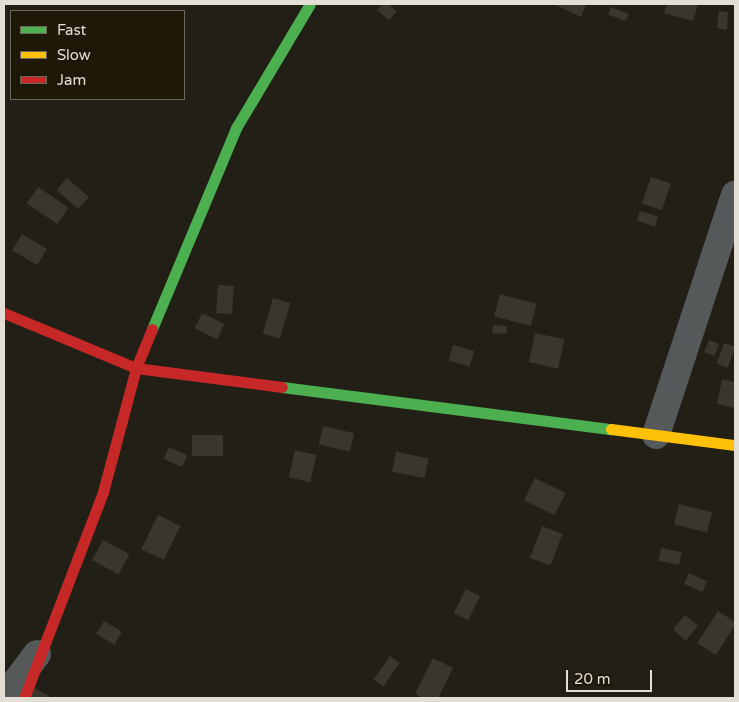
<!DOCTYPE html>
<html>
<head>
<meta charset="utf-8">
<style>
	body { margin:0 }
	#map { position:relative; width:739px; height:702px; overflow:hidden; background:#221f16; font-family:"Varela Round",sans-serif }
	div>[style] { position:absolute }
	.building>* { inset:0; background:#3a362b; transform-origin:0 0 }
	.street>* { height:28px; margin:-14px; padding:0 14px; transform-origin:14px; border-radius:14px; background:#56595a }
	.fast>* { height:11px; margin:-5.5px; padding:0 5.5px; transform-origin:5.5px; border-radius:5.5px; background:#4caf50 }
	.slow>* { height:11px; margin:-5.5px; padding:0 5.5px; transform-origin:5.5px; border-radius:5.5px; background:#ffc107 }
	.jam>* { height:11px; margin:-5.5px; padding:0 5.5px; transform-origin:5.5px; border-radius:5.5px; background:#c62828 }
	span { translate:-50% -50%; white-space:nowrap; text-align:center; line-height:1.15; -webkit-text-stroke:4.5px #1e1808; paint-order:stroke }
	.frame { position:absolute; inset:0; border:5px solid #e2ded4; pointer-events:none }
	.legend { position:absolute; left:10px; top:10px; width:175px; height:90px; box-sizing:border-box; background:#1e1808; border:1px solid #6c675a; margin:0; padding:6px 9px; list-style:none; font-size:15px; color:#e2ded4 }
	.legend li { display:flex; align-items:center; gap:10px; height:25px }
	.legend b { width:25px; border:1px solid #6c675a }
	.scale { position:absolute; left:566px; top:670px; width:86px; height:22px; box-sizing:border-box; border:2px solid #e2ded4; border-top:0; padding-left:6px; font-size:15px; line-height:18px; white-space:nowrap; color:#e2ded4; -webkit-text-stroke:4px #1e1808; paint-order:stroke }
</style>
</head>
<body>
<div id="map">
	<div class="building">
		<i style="clip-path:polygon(383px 4px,388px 4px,397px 11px,389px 20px,377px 10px)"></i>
		<i style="clip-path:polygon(554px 4px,586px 4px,581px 17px)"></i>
		<i style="clip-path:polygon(667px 4px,698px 5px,693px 21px,664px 13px)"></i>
		<i style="left:611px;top:7px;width:19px;height:8px;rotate:21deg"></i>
		<i style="clip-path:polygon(719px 11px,728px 12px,727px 30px,717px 28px)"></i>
		<i style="left:651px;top:177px;width:21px;height:28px;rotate:19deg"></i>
		<i style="left:67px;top:178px;width:29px;height:16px;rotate:41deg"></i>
		<i style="left:38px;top:187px;width:37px;height:20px;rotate:34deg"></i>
		<i style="left:640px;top:211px;width:19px;height:10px;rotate:18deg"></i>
		<i style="left:22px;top:234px;width:29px;height:19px;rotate:31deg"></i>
		<i style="left:218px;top:285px;width:16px;height:28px;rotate:4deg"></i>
		<i style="left:500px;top:294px;width:38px;height:23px;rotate:15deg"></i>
		<i style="left:273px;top:298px;width:18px;height:37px;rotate:16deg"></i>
		<i style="left:202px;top:313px;width:25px;height:17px;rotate:26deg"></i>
		<i style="left:493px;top:325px;width:14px;height:8px;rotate:4deg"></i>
		<i style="left:535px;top:333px;width:30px;height:30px;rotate:12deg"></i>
		<i style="left:709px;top:340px;width:11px;height:13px;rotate:22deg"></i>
		<i style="left:724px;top:343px;width:12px;height:22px;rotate:20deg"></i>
		<i style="left:453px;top:345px;width:22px;height:16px;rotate:16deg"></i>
		<i style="clip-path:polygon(722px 379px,735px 382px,735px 408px,717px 404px)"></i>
		<i style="left:323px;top:426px;width:32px;height:19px;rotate:13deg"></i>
		<i style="left:192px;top:435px;width:31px;height:21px"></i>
		<i style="left:169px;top:447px;width:20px;height:13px;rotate:24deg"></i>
		<i style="left:295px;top:450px;width:22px;height:28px;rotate:13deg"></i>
		<i style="left:396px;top:452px;width:33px;height:20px;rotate:11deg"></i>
		<i style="left:535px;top:478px;width:34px;height:25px;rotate:26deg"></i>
		<i style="left:679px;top:504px;width:34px;height:21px;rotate:14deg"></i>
		<i style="left:158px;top:515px;width:25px;height:38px;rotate:26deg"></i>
		<i style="left:542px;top:526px;width:22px;height:34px;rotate:21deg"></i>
		<i style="left:103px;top:540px;width:30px;height:23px;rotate:28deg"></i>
		<i style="left:661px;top:548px;width:21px;height:13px;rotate:11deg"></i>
		<i style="left:689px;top:573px;width:20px;height:12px;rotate:24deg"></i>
		<i style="left:466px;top:589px;width:16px;height:27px;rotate:27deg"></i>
		<i style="clip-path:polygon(718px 611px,735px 622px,735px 625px,716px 655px,697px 643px)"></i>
		<i style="left:685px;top:615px;width:17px;height:19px;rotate:40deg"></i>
		<i style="left:104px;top:621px;width:21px;height:15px;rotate:31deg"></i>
		<i style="left:390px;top:656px;width:12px;height:29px;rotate:35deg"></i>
		<i style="clip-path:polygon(433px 658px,453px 668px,438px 698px,423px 698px,415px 694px)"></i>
		<i style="clip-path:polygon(34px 687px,52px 698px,30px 698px)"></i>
	</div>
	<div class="street">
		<i style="left:656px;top:435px;width:253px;rotate:-71.8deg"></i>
		<i style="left:4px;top:698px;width:55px;rotate:-53.1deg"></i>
	</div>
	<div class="fast">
		<i style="left:152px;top:329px;width:218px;rotate:-67.3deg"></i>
		<i style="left:236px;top:128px;width:144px;rotate:-59.2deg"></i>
		<i style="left:282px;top:387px;width:332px;rotate:7.3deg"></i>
	</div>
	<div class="slow">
		<i style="left:611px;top:429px;width:125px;rotate:7.4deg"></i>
	</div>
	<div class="jam">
		<i style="left:4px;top:313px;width:143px;rotate:22.6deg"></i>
		<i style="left:136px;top:368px;width:147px;rotate:7.4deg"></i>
		<i style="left:24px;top:698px;width:221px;rotate:-69deg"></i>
		<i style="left:103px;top:492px;width:128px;rotate:-75.1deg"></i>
		<i style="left:136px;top:368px;width:42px;rotate:-67.7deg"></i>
	</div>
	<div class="frame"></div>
	<ul class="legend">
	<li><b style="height:6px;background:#4caf50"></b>Fast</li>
	<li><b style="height:6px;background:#ffc107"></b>Slow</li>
	<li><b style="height:6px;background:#c62828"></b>Jam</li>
	</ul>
	<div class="scale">20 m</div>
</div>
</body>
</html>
